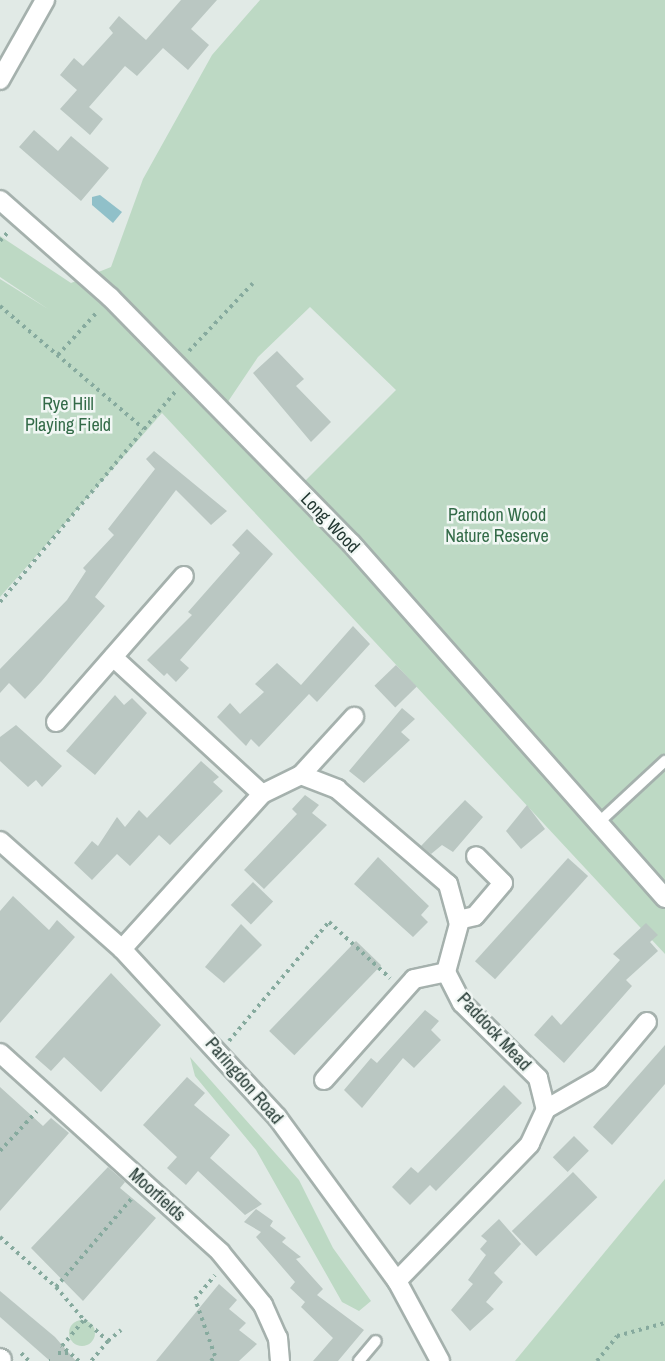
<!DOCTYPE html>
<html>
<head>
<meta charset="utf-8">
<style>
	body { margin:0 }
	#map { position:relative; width:665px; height:1361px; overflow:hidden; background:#e1eae6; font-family:"Archivo Narrow",sans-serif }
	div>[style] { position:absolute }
	.green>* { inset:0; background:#bdd9c4 }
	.round { border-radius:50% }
	.water>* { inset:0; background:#90c0c9 }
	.building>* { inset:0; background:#bac7c2; transform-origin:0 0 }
	.path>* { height:4px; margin-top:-2px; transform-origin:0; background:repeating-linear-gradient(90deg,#86aa9e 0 3px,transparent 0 7.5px) }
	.roads { filter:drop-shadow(2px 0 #a5b1ad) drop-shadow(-2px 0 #a5b1ad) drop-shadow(0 2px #a5b1ad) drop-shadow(0 -2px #a5b1ad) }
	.service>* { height:10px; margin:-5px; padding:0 5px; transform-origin:5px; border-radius:5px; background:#fff }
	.minor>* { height:18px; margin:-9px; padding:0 9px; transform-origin:9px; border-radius:9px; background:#fff }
	.tertiary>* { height:18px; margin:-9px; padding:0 9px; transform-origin:9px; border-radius:9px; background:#fff }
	span { translate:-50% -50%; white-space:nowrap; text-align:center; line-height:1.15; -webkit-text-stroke:5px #f1f7f4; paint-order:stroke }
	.park-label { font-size:18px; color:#336b48 }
	.street-label { font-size:18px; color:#243933 }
</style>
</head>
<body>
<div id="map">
	<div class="green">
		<i style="clip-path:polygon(evenodd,260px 0,665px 0,665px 954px,162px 413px,0 597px,0 279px,48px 309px,0 277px,0 236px,71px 283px,111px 267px,143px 179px,212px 55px,260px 0,310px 307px,396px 390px,300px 486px,223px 409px,258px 357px,310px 307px)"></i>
		<i style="clip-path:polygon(190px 1057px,299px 1180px,333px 1248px,371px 1301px,359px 1311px,342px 1302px,256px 1150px,195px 1076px)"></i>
		<i style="clip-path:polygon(665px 1179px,665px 1361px,515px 1361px)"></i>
		<i class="round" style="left:69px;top:1320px;width:26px;height:26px"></i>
	</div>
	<div class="water">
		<i style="clip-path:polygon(100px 195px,122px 212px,113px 223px,92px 205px,92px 197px)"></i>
	</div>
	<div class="building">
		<i style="clip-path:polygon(181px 0,217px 0,191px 29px,209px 45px,188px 70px,163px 48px,137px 76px,125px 66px,89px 107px,103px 119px,90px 135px,60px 109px,77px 90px,60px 75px,74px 58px,83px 66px,113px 33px,109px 28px,119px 16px,146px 40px)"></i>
		<i style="clip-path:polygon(34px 130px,58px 151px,71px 136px,109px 168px,81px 201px,19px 147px)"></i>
		<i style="clip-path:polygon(277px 351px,304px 379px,296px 386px,331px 422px,311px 442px,253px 373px)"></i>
		<i style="clip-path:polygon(154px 451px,227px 511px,211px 525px,176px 490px,95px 597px,105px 606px,41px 682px,25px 699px,9px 683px,0 693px,0 669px,67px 600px,86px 571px,83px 568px,114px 535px,108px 529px,155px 469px,146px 459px)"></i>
		<i style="clip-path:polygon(247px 529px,273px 554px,180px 660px,189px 668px,176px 682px,167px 673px,164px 676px,147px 660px,192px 615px,188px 612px,240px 553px,232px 545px)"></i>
		<i style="clip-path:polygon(353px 626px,370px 644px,317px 702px,309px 694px,259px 747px,251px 739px,246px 746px,217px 717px,230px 703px,240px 714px,264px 692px,255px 684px,277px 663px,301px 685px)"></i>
		<i style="left:396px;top:665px;width:30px;height:30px;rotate:46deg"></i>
		<i style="clip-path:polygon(115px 695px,124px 705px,132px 698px,147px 713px,95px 775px,66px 751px)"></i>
		<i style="clip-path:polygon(402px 708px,415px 719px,401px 732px,410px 740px,364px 783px,349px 771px)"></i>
		<i style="clip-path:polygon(16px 725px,62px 766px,42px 787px,36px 780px,28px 787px,0 761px,0 737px)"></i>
		<i style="clip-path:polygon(201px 761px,219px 777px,213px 782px,223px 791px,170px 845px,159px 835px,130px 866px,117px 854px,92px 880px,74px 863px,92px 841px,98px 846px,117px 817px,125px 827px,139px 810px,147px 818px)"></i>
		<i style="clip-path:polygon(305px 795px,319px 805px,312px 813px,327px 825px,264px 889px,244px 870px,297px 814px,292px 809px)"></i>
		<i style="clip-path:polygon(465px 800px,483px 817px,453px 852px,442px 845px,431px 854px,421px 846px)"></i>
		<i style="clip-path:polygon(527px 805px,545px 829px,521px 849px,506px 831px)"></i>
		<i style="clip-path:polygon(378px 857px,429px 906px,421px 915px,428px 922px,413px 937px,354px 884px)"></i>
		<i style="left:568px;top:858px;width:27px;height:139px;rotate:42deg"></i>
		<i style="left:253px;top:882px;width:28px;height:32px;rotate:44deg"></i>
		<i style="clip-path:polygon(13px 896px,49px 930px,57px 920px,75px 937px,0 1023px,0 911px)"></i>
		<i style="clip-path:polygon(646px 923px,658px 935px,650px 942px,658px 951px,626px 980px,632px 986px,564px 1063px,534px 1035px,552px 1015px,561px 1025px,620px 960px,613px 954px)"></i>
		<i style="clip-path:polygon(241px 924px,262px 945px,224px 983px,205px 967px)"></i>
		<i style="left:356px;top:941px;width:35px;height:125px;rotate:44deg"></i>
		<i style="clip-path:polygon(111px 973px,161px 1025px,101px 1092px,64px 1057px,51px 1071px,35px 1057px)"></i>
		<i style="clip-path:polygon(425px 1010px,439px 1021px,431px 1030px,441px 1040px,414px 1068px,403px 1058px,362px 1108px,344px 1090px,371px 1058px,377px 1063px)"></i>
		<i style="clip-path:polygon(665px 1045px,665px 1084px,612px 1145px,593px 1127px)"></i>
		<i style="clip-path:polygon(187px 1077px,205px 1093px,194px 1105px,230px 1135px,210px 1158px,262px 1204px,245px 1215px,198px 1171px,186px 1185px,167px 1168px,177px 1157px,143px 1125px)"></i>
		<i style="clip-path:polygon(504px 1085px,522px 1103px,436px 1191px,430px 1185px,410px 1205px,392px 1187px,411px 1167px,418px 1173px)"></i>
		<i style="clip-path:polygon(0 1087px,43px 1126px,51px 1118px,69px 1133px,0 1211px)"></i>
		<i style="left:574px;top:1136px;width:21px;height:30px;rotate:45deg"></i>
		<i style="clip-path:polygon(108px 1167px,125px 1182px,120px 1188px,156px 1218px,83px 1301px,31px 1248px)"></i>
		<i style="left:573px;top:1172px;width:35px;height:85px;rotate:46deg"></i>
		<i style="clip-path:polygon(256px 1209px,273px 1221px,270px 1226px,286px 1238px,282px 1242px,301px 1257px,296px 1259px,323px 1289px,317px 1295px,364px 1330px,338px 1361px,313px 1361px,333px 1338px,301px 1307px,305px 1302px,290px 1288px,295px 1282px,256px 1237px,261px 1232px,244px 1222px)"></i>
		<i style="clip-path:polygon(499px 1219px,521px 1244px,494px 1273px,503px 1282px,486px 1302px,494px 1309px,470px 1331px,451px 1310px,473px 1284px,468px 1280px,486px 1255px,480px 1249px,487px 1241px,481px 1236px)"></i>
		<i style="clip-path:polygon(219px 1284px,237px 1300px,229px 1309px,246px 1323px,239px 1330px,257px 1344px,239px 1361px,156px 1361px)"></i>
		<i style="clip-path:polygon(0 1291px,55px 1337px,76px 1361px,50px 1361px,0 1317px)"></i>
	</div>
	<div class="path">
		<i style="left:0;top:241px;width:13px;rotate:-48deg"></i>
		<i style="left:0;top:306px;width:189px;rotate:40.5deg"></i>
		<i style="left:189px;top:351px;width:93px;rotate:-46.7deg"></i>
		<i style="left:58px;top:355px;width:59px;rotate:-47.7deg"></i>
		<i style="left:0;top:602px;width:275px;rotate:-50.2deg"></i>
		<i style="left:229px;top:1041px;width:155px;rotate:-50deg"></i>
		<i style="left:329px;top:922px;width:83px;rotate:42.6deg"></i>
		<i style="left:0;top:1151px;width:54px;rotate:-47.2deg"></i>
		<i style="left:0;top:1237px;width:75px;rotate:41.8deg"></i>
		<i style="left:56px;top:1287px;width:43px;rotate:49.7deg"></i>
		<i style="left:56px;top:1287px;width:117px;rotate:-49.5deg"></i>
		<i style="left:108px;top:1341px;width:17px;rotate:-40deg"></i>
		<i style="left:21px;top:1353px;width:11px;rotate:45deg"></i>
		<i style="left:58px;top:1353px;width:11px"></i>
		<i style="left:49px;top:1361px;width:1px"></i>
		<i style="left:79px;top:1361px;width:23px;rotate:-139deg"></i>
		<i style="left:62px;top:1346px;width:34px;rotate:-50deg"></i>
		<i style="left:84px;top:1320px;width:32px;rotate:41deg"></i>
		<i style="left:108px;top:1341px;width:26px;rotate:130deg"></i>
		<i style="left:211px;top:1361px;width:6px;rotate:-51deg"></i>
		<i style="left:215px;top:1356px;width:60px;rotate:-109.3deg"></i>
		<i style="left:195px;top:1299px;width:31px;rotate:-50deg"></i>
		<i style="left:597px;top:1361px;width:32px;rotate:-51deg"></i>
		<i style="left:617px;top:1336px;width:50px;rotate:-15.2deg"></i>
	</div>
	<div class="roads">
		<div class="service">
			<i style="left:597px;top:824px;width:93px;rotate:-42.8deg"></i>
			<i style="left:359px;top:1361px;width:26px;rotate:-50deg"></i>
		</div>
		<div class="minor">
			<i style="left:0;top:200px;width:147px;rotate:41.4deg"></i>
			<i style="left:110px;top:297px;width:344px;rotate:45.6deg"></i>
			<i style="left:351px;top:543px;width:474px;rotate:48.5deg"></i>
			<i style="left:113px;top:657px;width:202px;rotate:42.6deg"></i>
			<i style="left:56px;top:722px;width:194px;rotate:-48.8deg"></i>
			<i style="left:301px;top:775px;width:79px;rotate:-47.6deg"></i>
			<i style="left:0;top:841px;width:163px;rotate:41.5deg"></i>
			<i style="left:122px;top:949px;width:229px;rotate:47.3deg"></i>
			<i style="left:277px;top:1117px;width:203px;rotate:53.8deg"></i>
			<i style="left:397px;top:1281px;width:91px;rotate:61.7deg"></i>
			<i style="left:458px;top:920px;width:17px;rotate:-13deg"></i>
			<i style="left:475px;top:916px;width:43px;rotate:-49.7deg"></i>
			<i style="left:503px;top:883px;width:38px;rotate:-135deg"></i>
			<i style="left:122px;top:949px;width:209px;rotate:-47.9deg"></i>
			<i style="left:262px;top:794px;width:43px;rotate:-26deg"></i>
			<i style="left:301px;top:775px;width:39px;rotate:21deg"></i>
			<i style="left:337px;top:789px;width:146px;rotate:40.6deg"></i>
			<i style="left:448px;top:884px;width:41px;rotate:74.6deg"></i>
			<i style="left:459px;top:924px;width:50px;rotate:105.2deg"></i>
			<i style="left:446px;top:972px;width:35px;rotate:63deg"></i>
			<i style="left:462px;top:1003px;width:107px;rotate:44.6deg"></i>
			<i style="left:538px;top:1078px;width:32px;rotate:76deg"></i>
			<i style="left:546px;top:1109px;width:38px;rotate:115deg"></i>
			<i style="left:530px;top:1144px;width:191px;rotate:134.2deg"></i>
			<i style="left:0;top:1053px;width:297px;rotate:42.1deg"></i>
			<i style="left:220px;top:1252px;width:68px;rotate:50.9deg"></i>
			<i style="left:263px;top:1305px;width:36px;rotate:66deg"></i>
			<i style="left:278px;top:1338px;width:23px;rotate:85deg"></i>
			<i style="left:324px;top:1080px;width:135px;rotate:-48.3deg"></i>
			<i style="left:414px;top:979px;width:33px;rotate:-12deg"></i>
			<i style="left:546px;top:1109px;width:62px;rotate:-29.9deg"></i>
			<i style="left:600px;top:1078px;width:73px;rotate:-50deg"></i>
			<i style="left:0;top:1358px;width:2px;rotate:27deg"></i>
		</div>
		<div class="tertiary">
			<i style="left:0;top:80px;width:92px;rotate:-60.6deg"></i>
		</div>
	</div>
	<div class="park-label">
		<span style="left:68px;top:415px">Rye Hill<br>Playing Field</span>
		<span style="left:497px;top:526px">Parndon Wood<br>Nature Reserve</span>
	</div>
	<div class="street-label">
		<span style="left:330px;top:523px;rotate:46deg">Long Wood</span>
		<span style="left:494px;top:1032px;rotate:47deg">Paddock Mead</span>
		<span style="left:244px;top:1081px;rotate:49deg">Paringdon Road</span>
		<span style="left:157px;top:1195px;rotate:42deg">Moorfields</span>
	</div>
</div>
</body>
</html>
